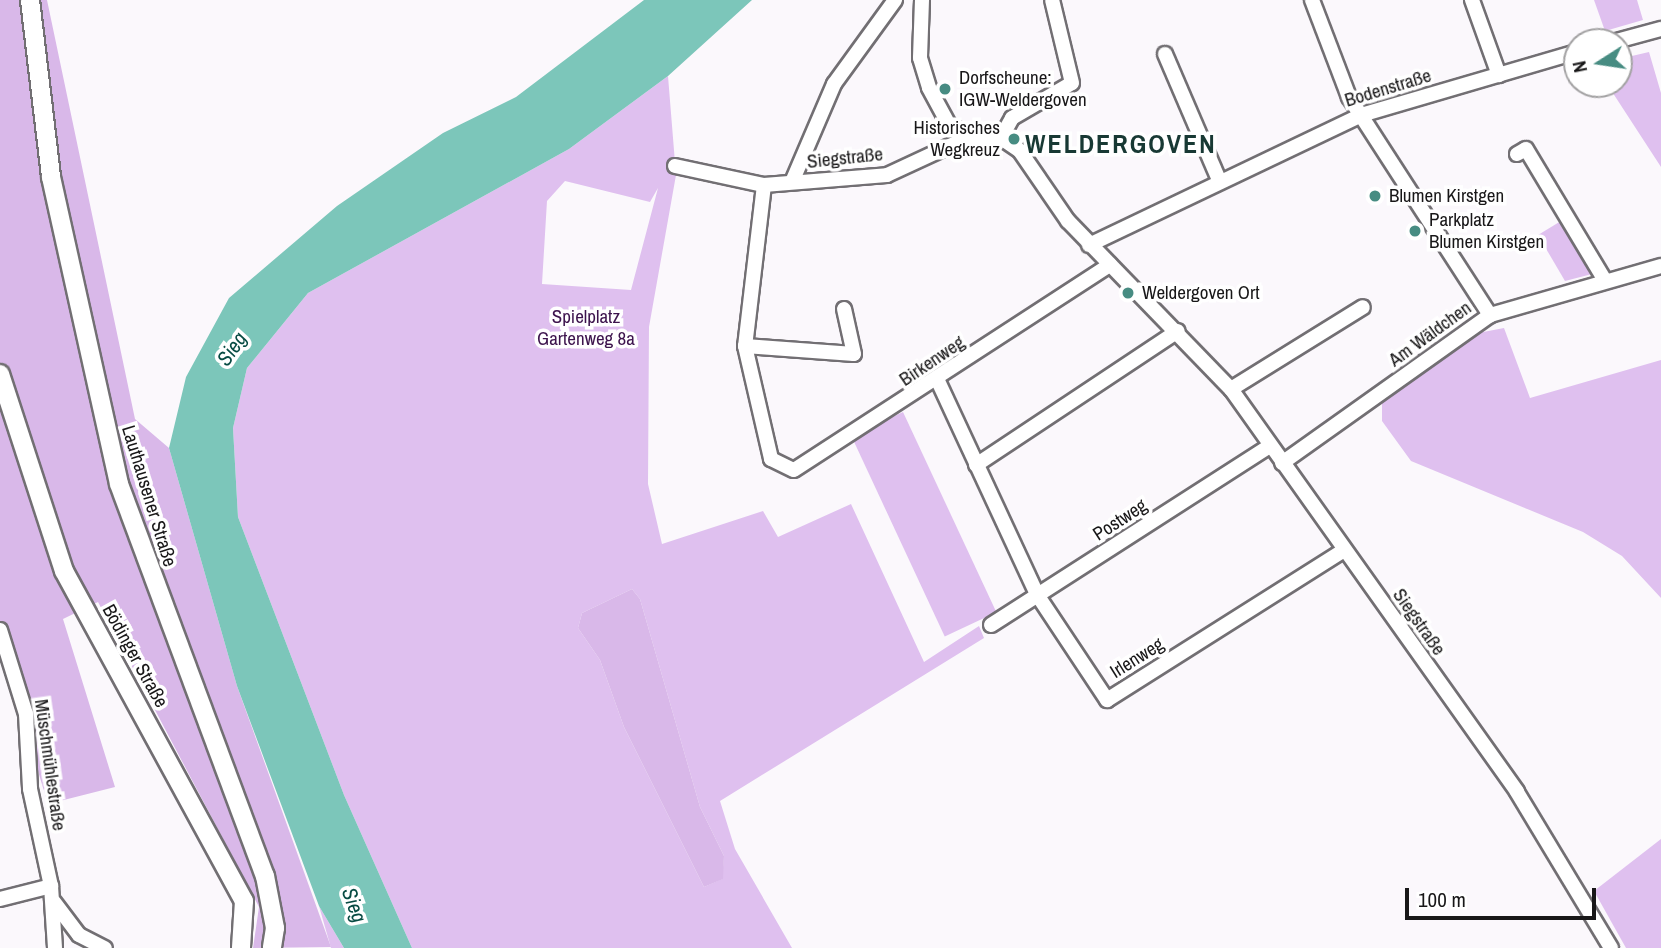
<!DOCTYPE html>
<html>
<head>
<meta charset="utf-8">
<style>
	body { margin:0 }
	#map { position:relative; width:1661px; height:948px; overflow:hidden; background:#fbf8fc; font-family:"Archivo Narrow",sans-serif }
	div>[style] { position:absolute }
	.green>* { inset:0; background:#dfc0ef; transform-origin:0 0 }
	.forest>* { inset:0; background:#d9b8e9 }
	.water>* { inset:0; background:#7cc6ba }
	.roads { filter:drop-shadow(2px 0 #726f73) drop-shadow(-2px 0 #726f73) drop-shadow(0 2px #726f73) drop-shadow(0 -2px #726f73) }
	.minor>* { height:14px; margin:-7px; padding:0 7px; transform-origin:7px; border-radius:7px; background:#fff }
	.tertiary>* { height:18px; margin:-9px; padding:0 9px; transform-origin:9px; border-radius:9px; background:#fff }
	.dots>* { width:19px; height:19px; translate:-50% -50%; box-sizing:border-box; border:4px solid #fff; border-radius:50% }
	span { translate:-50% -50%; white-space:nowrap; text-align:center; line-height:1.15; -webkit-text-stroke:7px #fff; paint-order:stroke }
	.poi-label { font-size:19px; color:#181718 }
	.left { translate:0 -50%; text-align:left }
	.right { translate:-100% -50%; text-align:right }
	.street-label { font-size:19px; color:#181718 }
	.park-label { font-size:19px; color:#3d144d }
	.water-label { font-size:21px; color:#074b43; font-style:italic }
	.district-label { font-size:26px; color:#183934; font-weight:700; letter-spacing:2px }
	.north { position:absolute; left:1563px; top:28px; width:70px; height:70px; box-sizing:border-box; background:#fff; border:2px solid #a3a2a3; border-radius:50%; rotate:258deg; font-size:19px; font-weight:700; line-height:28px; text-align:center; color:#181718 }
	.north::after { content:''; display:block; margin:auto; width:24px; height:32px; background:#478c82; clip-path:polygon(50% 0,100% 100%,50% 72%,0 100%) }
	.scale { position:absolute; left:1405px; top:888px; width:191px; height:32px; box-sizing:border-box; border:4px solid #181718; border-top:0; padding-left:9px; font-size:21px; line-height:24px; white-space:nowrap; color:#181718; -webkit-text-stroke:5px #fff; paint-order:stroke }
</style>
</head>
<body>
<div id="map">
	<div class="green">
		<i style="clip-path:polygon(1594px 0,1637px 0,1643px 20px,1605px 31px)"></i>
		<i style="clip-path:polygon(1649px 52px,1661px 93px,1661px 167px,1607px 84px,1619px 84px,1619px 59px)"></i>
		<i style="clip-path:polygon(evenodd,668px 76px,676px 175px,649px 327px,648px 484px,662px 544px,763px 511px,778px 537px,851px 504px,924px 662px,979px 626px,984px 638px,720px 801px,735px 849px,792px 948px,412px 948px,344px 795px,238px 517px,233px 428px,247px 368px,308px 293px,569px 149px,668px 76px,565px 181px,650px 202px,658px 188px,631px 290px,542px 284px,547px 201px,565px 181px,668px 76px,632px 589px,640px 599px,700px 807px,724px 856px,722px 879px,704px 887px,624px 727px,600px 660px,578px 628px,582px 613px,632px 589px)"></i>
		<i style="clip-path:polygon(1561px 221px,1573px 241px,1592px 274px,1565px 281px,1538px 235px)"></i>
		<i style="clip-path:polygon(1504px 328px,1530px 398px,1661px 360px,1661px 598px,1622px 556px,1583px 532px,1411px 461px,1382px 421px,1382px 402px,1478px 333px)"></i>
		<i style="left:903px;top:412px;width:221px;height:57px;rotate:65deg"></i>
		<i style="clip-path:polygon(1661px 839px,1661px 948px,1626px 948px,1594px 891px)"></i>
		<i style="clip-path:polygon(319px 906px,344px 948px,331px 948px)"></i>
	</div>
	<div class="forest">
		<i style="clip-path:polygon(0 0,47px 0,135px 419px,169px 448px,237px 686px,331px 947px,253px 948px,259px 907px,98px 602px,63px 619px,115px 787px,48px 804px,0 647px)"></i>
		<i style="clip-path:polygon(632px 589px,640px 599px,700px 807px,724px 856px,723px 879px,704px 887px,624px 727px,600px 660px,578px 628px,582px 613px)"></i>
	</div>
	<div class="water">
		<i style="clip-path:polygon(644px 0,752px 0,668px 76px,569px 149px,308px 293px,247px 368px,233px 428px,238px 517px,344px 795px,412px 948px,344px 948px,319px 906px,237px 686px,169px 448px,186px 377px,229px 298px,337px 206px,443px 133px,516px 97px)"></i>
	</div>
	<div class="roads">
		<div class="minor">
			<i style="left:922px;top:0;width:58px;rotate:92deg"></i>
			<i style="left:920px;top:58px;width:31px;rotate:73deg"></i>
			<i style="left:929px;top:88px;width:42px;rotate:61.6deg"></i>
			<i style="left:949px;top:125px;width:25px;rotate:27deg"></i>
			<i style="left:1312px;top:0;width:104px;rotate:69.1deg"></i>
			<i style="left:1349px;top:97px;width:260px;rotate:57.1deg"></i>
			<i style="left:1472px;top:0;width:80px;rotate:70.2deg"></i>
			<i style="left:1613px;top:42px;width:50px;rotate:-15.2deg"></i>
			<i style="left:1165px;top:54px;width:137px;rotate:66.8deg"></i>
			<i style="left:1001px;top:138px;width:23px;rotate:-61deg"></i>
			<i style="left:1012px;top:118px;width:69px;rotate:-30.3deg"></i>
			<i style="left:1072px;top:83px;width:85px;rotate:-103.5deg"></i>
			<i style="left:1517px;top:154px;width:10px;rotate:-29deg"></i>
			<i style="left:1526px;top:149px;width:152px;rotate:59deg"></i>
			<i style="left:675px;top:166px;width:91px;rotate:12.1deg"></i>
			<i style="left:764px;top:185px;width:123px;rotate:-4.6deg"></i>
			<i style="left:887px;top:175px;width:93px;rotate:-24.9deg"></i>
			<i style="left:971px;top:136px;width:30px;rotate:4deg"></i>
			<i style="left:1001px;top:138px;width:23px;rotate:34deg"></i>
			<i style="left:1020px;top:151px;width:85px;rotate:55.6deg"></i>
			<i style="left:1068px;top:221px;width:234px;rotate:45.9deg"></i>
			<i style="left:1231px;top:389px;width:494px;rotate:54.6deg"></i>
			<i style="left:1517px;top:792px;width:182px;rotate:58.9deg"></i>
			<i style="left:792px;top:182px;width:107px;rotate:-66.8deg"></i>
			<i style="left:834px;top:84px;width:104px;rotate:-54deg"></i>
			<i style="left:764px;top:185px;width:162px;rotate:96.7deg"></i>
			<i style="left:745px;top:346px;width:116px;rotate:77deg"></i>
			<i style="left:771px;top:459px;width:25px;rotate:26deg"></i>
			<i style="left:794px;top:470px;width:377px;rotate:-33deg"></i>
			<i style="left:1089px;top:245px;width:301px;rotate:-25.5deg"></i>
			<i style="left:1361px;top:115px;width:225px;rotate:-16.3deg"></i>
			<i style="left:745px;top:346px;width:109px;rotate:4.2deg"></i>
			<i style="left:854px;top:354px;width:46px;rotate:-102.5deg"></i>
			<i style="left:938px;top:381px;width:237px;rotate:65.1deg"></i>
			<i style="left:1038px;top:596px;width:125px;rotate:56.4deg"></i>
			<i style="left:1107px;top:700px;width:280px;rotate:-32.3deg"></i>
			<i style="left:1231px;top:389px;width:155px;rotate:-31.8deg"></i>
			<i style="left:1282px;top:463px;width:255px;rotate:-35.4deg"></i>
			<i style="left:1490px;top:315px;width:178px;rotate:-16deg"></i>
			<i style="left:976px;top:465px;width:242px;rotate:-33.6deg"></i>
			<i style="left:991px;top:625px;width:331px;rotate:-32.7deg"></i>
			<i style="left:0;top:630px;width:88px;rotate:72.8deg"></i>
			<i style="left:26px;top:714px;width:75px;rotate:86.9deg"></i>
			<i style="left:30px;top:789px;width:99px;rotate:77.8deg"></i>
			<i style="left:51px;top:886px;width:62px;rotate:86.3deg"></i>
			<i style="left:0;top:899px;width:53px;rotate:-14.3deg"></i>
			<i style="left:54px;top:902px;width:41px;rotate:52.9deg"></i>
			<i style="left:79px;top:935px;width:29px;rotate:27deg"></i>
		</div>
		<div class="tertiary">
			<i style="left:30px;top:0;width:178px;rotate:83.2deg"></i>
			<i style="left:51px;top:177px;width:314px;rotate:77.5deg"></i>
			<i style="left:119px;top:484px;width:418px;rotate:69.6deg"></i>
			<i style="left:265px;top:876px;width:53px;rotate:79.1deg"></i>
			<i style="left:275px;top:928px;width:20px;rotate:99deg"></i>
			<i style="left:0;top:374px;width:207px;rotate:72deg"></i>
			<i style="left:64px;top:571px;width:376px;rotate:61.4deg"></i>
			<i style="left:244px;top:901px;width:47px;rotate:93.7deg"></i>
		</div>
	</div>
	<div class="dots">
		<i style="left:945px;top:89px;background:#478c82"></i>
		<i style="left:1014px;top:139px;background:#478c82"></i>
		<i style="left:1375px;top:196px;background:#478c82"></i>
		<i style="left:1415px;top:231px;background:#478c82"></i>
		<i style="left:1128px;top:293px;background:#478c82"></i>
	</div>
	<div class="poi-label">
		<span class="left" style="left:959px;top:89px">Dorfscheune:<br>IGW-Weldergoven</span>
		<span class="right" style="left:1000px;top:139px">Historisches<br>Wegkreuz</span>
		<span class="left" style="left:1389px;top:196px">Blumen Kirstgen</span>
		<span class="left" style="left:1429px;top:231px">Parkplatz<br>Blumen Kirstgen</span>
		<span class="left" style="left:1142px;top:293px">Weldergoven Ort</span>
	</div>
	<div class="street-label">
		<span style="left:1388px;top:88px;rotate:-17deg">Bodenstraße</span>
		<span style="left:845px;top:158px;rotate:-6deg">Siegstraße</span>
		<span style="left:1430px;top:334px;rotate:-36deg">Am Wäldchen</span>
		<span style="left:932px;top:361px;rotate:-34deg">Birkenweg</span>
		<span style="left:149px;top:496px;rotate:73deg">Lauthausener Straße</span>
		<span style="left:1120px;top:520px;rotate:-33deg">Postweg</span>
		<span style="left:1419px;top:622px;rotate:55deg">Siegstraße</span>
		<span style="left:135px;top:656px;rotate:61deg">Bödinger Straße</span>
		<span style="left:1137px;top:658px;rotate:-32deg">Irlenweg</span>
		<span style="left:50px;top:765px;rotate:82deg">Müschmühlestraße</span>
	</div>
	<div class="park-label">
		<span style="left:586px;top:328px">Spielplatz<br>Gartenweg 8a</span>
	</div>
	<div class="water-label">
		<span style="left:232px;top:349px;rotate:-55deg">Sieg</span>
		<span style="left:354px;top:905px;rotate:70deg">Sieg</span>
	</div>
	<div class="district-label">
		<span style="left:1121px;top:144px">WELDERGOVEN</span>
	</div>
	<div class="north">N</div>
	<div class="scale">100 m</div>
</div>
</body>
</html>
